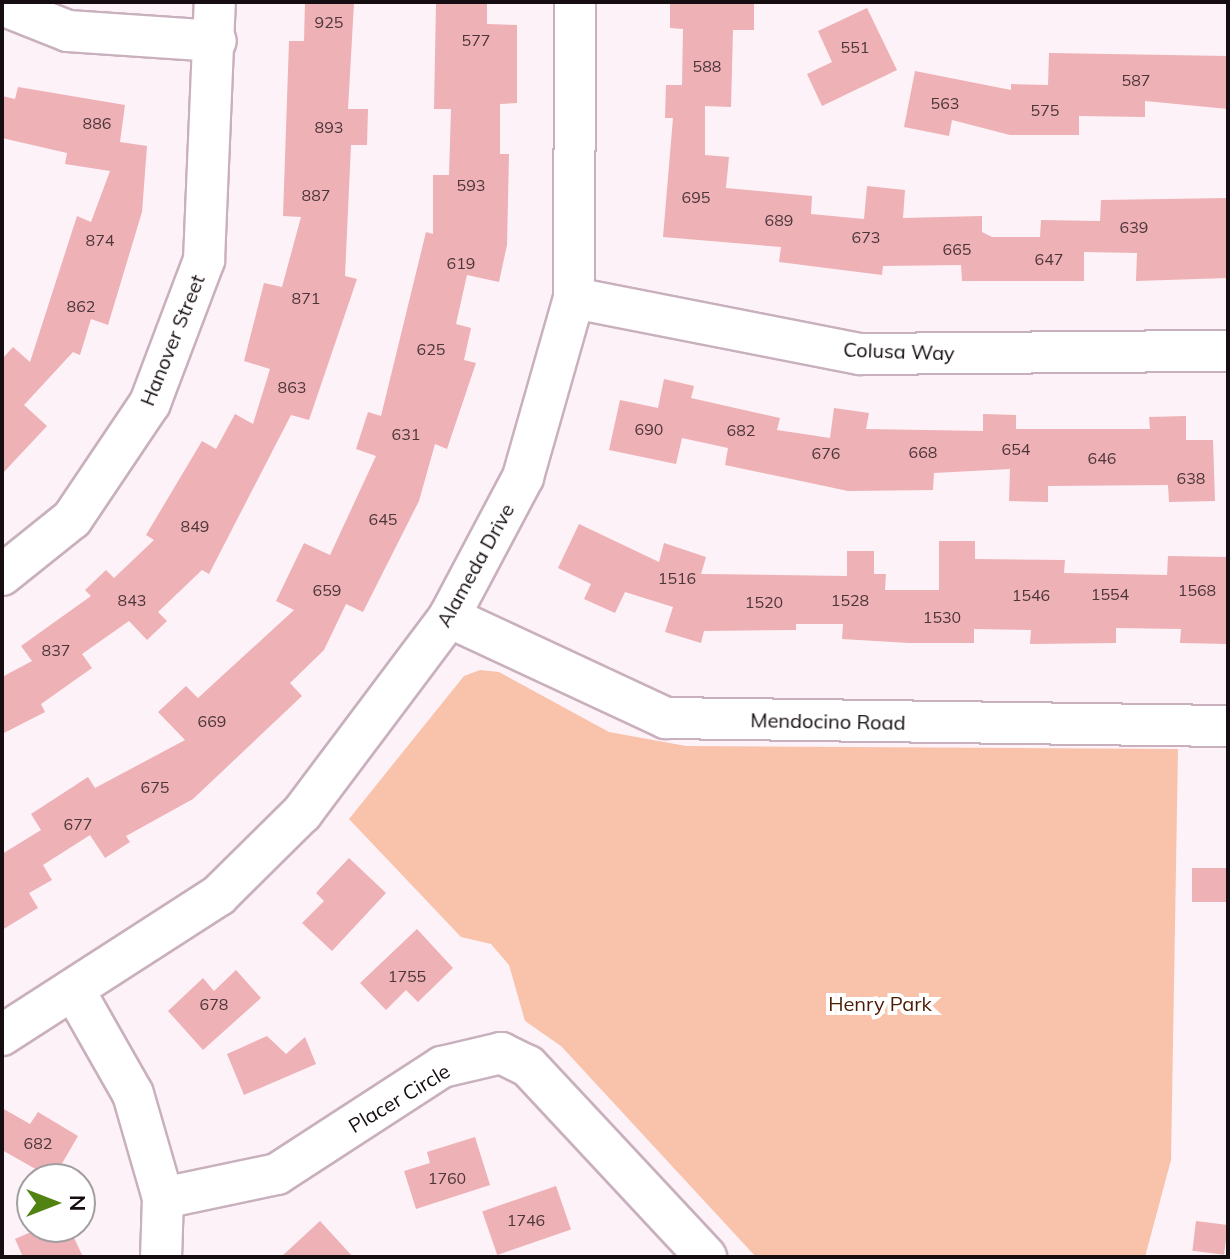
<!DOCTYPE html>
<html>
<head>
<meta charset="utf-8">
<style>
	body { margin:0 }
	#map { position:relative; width:1230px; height:1259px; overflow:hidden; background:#fdf2f8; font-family:Mulish,sans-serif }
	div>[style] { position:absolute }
	.green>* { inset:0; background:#f8c2ab }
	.building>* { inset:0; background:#eeb1b5; transform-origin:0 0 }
	.roads { filter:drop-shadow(2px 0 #c9b0bd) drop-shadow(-2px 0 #c9b0bd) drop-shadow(0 2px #c9b0bd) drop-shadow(0 -2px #c9b0bd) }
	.minor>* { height:40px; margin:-20px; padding:0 20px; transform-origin:20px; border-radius:20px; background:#fff }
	span { translate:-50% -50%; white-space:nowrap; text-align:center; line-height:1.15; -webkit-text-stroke:8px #fff; paint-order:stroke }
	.number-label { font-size:16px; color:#4c363b }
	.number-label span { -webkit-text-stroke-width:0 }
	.street-label { font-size:20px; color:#160d12 }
	.park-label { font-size:20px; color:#4c1b04 }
	.frame { position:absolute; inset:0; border:4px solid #160d12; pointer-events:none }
	.north { position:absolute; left:16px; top:1163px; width:80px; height:80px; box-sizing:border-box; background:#fff; border:2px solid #a29ea0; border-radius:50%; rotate:90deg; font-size:22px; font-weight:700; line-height:32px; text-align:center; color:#160d12 }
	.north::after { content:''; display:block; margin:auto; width:28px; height:36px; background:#528211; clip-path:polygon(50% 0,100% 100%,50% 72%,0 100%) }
</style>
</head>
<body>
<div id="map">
	<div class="green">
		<i style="clip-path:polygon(480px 670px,499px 672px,609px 732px,686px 746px,1178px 749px,1171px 1160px,1145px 1257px,756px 1257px,561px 1046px,525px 1021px,509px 965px,491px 944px,461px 937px,349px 819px,464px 676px)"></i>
	</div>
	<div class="building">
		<i style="clip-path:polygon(305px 2px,354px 3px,348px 109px,368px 109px,367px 145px,351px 145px,345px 276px,357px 279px,309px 420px,291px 415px,209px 574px,202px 570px,158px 612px,167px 621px,147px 640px,129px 621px,82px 654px,92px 668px,41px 704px,45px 712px,2px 734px,2px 677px,32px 661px,21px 646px,91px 596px,85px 590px,106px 570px,114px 578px,154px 540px,146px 535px,202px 441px,216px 449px,235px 414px,253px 424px,270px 369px,244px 361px,264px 283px,282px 287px,301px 217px,283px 216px,289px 41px,304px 41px)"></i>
		<i style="clip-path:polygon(436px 2px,487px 2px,487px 24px,517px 25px,517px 103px,500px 104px,500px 154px,509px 154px,507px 245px,499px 282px,467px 275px,456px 324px,471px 328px,464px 360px,476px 363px,447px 449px,435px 444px,419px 501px,363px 612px,346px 604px,324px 650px,290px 683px,302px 696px,193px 799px,126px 836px,130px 842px,105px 858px,90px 835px,43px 865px,52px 880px,29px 893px,38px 908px,2px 930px,2px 854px,41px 830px,31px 814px,88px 777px,95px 788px,185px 740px,158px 712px,186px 686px,198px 698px,294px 610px,276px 601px,304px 543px,330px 555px,376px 456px,356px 449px,368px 412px,381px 416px,426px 232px,433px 234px,433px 175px,449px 175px,451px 109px,434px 109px)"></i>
		<i style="clip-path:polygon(670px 2px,754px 2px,754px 30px,733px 30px,731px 107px,705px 106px,705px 155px,729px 157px,726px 188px,812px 196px,811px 214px,864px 219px,867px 186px,905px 190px,903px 218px,982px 216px,982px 232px,992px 237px,1040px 237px,1041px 220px,1100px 221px,1101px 200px,1228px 198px,1228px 278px,1136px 281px,1137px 253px,1084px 252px,1084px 281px,962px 281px,961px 265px,883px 266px,882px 275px,779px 262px,781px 247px,663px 237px,673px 118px,665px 118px,666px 85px,682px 85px,683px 29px,670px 28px)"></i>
		<i style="clip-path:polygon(867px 8px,897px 70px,822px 106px,807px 74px,832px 62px,818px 31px)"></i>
		<i style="clip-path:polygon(1049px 53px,1228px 56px,1228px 109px,1145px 101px,1145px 117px,1079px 116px,1079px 135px,1010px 135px,952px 120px,949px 136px,904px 127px,915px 71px,1011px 90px,1011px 84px,1048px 85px)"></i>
		<i style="clip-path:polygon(18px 87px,125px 105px,120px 142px,147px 146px,142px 212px,108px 325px,91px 319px,80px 355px,73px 352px,24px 405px,47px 426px,2px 474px,2px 359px,13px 347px,30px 362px,77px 216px,91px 222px,110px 171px,65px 164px,67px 153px,2px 138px,2px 96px,15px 99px)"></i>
		<i style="clip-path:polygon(664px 379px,694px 386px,691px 398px,780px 418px,777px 430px,830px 438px,834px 408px,869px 413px,866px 429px,983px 431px,983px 414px,1016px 415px,1016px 429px,1150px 429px,1149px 417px,1186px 416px,1186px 440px,1213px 440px,1215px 501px,1169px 502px,1168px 485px,1048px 486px,1048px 502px,1009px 501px,1010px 469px,934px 473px,933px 490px,848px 491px,725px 465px,728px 448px,682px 438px,676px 464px,609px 450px,620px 400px,658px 408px)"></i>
		<i style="clip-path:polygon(579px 524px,659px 562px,664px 543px,706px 557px,701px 574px,847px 576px,847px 551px,874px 551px,874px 574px,886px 574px,885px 590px,939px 590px,939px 541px,975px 541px,975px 559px,1065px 560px,1064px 573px,1167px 575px,1168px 556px,1228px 557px,1228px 644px,1180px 643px,1181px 629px,1116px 628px,1116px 643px,1030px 644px,1031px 630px,974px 629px,974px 643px,909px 643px,842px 639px,843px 624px,796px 624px,796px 630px,704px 631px,701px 643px,665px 632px,673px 607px,625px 592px,615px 613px,584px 599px,591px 584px,558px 568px)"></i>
		<i style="clip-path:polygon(349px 858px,386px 893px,332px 951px,302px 923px,324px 901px,316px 893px)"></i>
		<i style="left:1192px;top:868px;width:36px;height:34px"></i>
		<i style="clip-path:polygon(417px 929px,453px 968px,418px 1002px,406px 990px,386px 1010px,360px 983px)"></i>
		<i style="clip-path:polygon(236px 970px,261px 998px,203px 1050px,168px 1011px,203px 978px,214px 991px)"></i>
		<i style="clip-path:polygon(267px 1036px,286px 1054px,305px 1037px,316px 1064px,244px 1095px,227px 1054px)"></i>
		<i style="clip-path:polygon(2px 1108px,30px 1124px,38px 1112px,78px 1136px,53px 1179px,2px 1150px)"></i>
		<i style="clip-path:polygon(475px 1137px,490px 1185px,416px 1209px,404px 1171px,430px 1163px,427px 1152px)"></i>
		<i style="left:556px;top:1186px;width:46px;height:78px;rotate:71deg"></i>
		<i style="clip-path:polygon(320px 1221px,353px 1257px,281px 1257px)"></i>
		<i style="left:1196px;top:1221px;width:32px;height:30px;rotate:7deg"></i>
		<i style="clip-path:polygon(42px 1227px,69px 1227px,83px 1257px,23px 1257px,15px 1239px)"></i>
	</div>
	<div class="roads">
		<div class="minor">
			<i style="left:2px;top:5px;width:71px;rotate:21.5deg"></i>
			<i style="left:68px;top:31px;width:148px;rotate:3.9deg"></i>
			<i style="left:574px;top:298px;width:291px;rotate:11.1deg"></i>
			<i style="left:860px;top:354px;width:368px;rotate:-0.5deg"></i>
			<i style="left:2px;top:575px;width:90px;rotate:-38.7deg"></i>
			<i style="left:72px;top:519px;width:140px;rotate:-56.1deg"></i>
			<i style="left:150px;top:403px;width:153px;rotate:-69.3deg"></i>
			<i style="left:204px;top:260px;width:258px;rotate:-87.6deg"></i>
			<i style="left:449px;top:617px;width:239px;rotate:25deg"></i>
			<i style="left:666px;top:718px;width:562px;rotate:0.82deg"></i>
			<i style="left:75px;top:992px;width:117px;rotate:60.4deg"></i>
			<i style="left:133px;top:1094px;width:108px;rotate:73.9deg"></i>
			<i style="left:163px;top:1198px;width:59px;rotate:91.9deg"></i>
			<i style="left:2px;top:1035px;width:258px;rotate:-32.8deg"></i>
			<i style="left:219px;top:895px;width:117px;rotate:-44.7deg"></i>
			<i style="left:302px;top:813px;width:245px;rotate:-53.1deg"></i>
			<i style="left:449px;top:617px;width:158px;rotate:-62.1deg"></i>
			<i style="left:523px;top:477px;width:186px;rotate:-74.1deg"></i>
			<i style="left:574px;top:298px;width:296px;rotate:-89.8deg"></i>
			<i style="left:163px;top:1198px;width:116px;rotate:-11.9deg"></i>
			<i style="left:277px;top:1174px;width:197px;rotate:-33deg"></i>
			<i style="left:442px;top:1067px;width:61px;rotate:-13.3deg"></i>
			<i style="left:501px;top:1053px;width:30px;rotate:26deg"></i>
			<i style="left:528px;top:1066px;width:261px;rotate:47deg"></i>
		</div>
	</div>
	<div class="number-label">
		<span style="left:329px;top:22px">925</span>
		<span style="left:476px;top:40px">577</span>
		<span style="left:855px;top:47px">551</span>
		<span style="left:707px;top:66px">588</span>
		<span style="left:1136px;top:80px">587</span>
		<span style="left:945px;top:103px">563</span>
		<span style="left:1045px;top:110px">575</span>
		<span style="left:97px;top:123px">886</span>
		<span style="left:329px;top:127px">893</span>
		<span style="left:471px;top:185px">593</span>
		<span style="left:316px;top:195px">887</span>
		<span style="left:696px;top:197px">695</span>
		<span style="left:779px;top:220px">689</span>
		<span style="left:1134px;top:227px">639</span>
		<span style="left:866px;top:237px">673</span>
		<span style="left:100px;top:240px">874</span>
		<span style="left:957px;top:249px">665</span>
		<span style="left:1049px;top:259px">647</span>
		<span style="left:461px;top:263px">619</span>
		<span style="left:306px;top:298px">871</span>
		<span style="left:81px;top:306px">862</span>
		<span style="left:431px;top:349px">625</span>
		<span style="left:292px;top:387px">863</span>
		<span style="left:649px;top:429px">690</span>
		<span style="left:741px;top:430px">682</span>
		<span style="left:406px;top:434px">631</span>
		<span style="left:1016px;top:449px">654</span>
		<span style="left:923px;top:452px">668</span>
		<span style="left:826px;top:453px">676</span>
		<span style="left:1102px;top:458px">646</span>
		<span style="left:1191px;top:478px">638</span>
		<span style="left:383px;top:519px">645</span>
		<span style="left:195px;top:526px">849</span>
		<span style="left:677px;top:578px">1516</span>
		<span style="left:327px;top:590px">659</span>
		<span style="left:1197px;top:590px">1568</span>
		<span style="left:1110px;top:594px">1554</span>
		<span style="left:1031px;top:595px">1546</span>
		<span style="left:132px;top:600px">843</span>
		<span style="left:850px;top:600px">1528</span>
		<span style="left:764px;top:602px">1520</span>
		<span style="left:942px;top:617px">1530</span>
		<span style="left:56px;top:650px">837</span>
		<span style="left:212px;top:721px">669</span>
		<span style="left:155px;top:787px">675</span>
		<span style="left:78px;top:824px">677</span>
		<span style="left:407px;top:976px">1755</span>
		<span style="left:214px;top:1004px">678</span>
		<span style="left:38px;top:1143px">682</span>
		<span style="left:447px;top:1178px">1760</span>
		<span style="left:526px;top:1220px">1746</span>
	</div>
	<div class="street-label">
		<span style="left:172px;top:340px;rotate:-68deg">Hanover Street</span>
		<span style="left:899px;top:351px;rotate:2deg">Colusa Way</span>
		<span style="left:475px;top:565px;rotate:-61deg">Alameda Drive</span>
		<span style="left:828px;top:721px;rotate:1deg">Mendocino Road</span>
		<span style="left:399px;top:1098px;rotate:-31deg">Placer Circle</span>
	</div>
	<div class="park-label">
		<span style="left:880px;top:1003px">Henry Park</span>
	</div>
	<div class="frame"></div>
	<div class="north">N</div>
</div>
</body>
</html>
